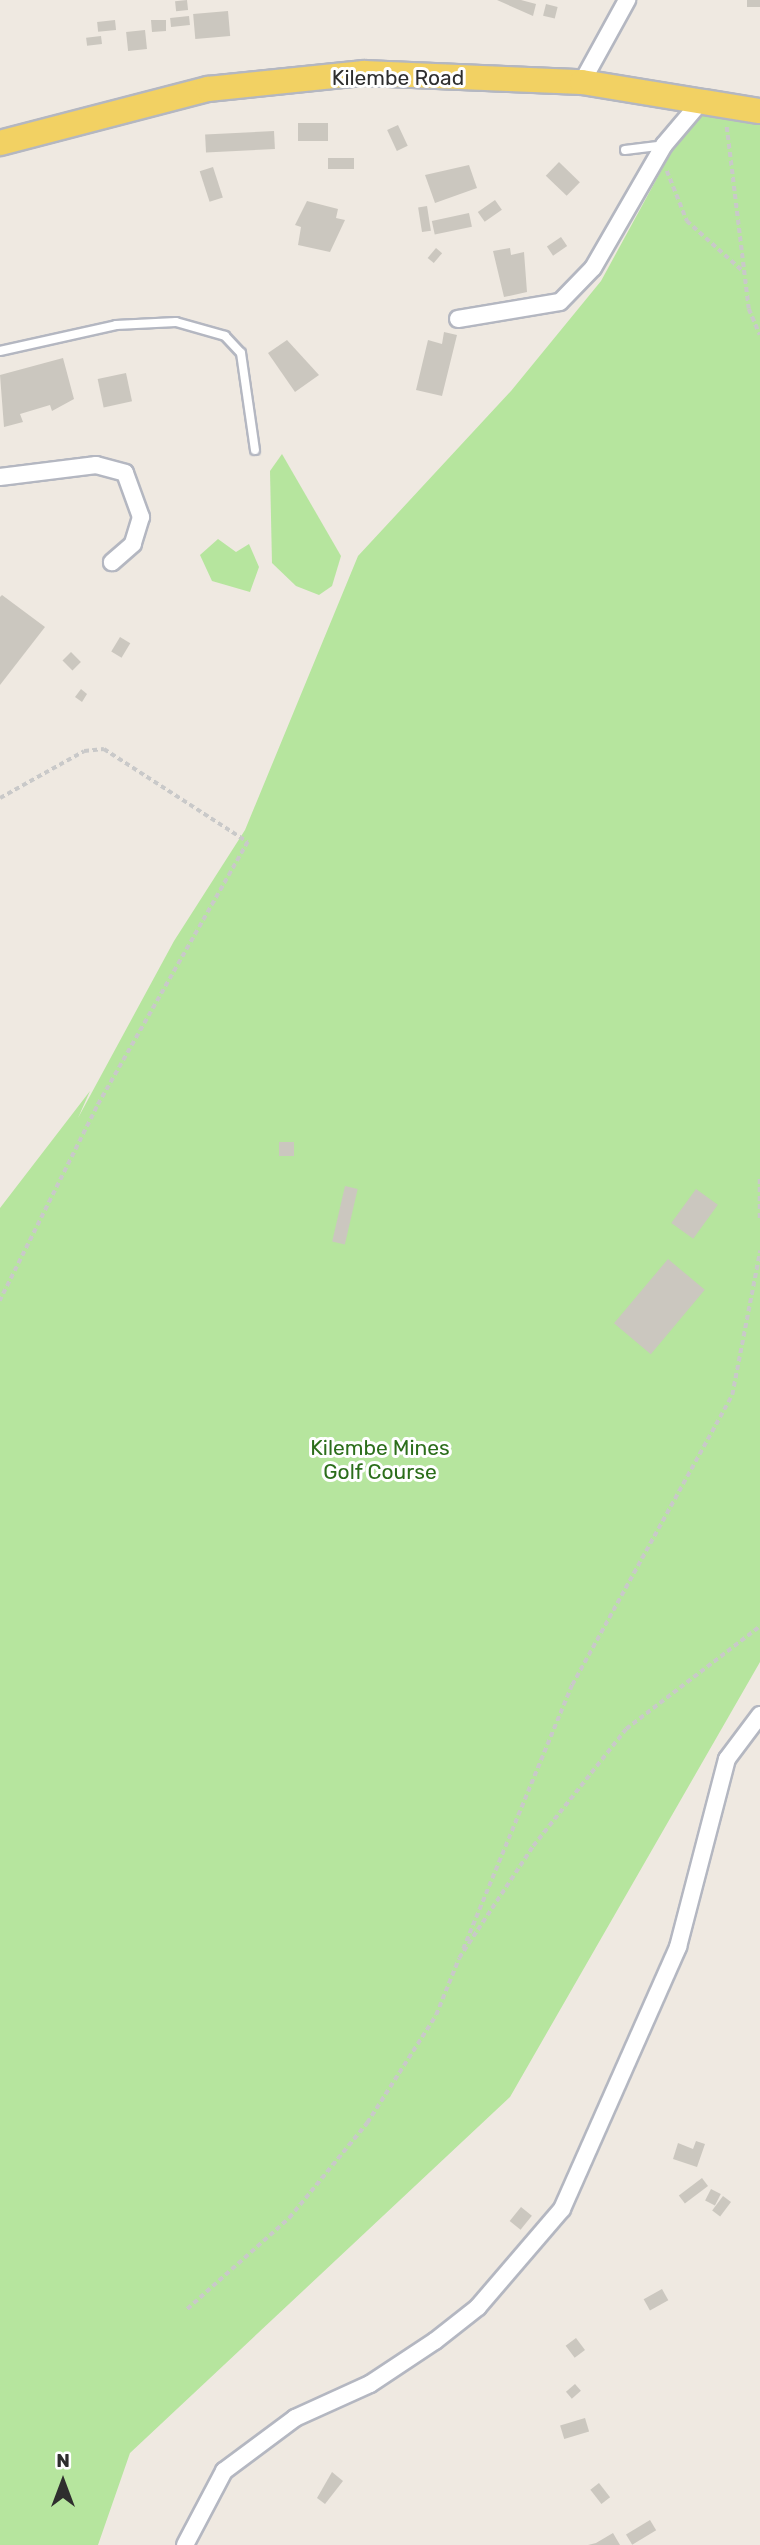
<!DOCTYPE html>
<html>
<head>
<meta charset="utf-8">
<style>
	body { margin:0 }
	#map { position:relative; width:760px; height:2545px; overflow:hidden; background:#efe9e1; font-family:Rubik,sans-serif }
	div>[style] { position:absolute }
	.green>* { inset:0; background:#b6e59e }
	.building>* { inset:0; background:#cbc7bf; transform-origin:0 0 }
	.path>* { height:3.5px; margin-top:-1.75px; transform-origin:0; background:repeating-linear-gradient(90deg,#c9c9c9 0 5px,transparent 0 8.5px) }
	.roads { filter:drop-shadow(2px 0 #b4b7c1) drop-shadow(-2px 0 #b4b7c1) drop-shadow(0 2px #b4b7c1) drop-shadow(0 -2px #b4b7c1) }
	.service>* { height:8px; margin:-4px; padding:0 4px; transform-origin:4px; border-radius:4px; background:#fff }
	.minor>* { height:16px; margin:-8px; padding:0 8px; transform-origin:8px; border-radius:8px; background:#fff }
	.primary>* { height:24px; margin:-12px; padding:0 12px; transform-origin:12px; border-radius:12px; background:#f2d163 }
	span { translate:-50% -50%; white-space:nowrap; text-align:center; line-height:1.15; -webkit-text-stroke:6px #fff; paint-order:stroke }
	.street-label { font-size:21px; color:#2e2e2e }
	.park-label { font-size:21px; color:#2c6e1b }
	.north { position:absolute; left:28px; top:2447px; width:70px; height:70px; -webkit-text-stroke:5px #fff; paint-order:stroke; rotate:0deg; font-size:19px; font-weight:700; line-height:28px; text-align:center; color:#2e2e2e }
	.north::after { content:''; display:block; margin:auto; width:24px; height:32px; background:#2e2e2e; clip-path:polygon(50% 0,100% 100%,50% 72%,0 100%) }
</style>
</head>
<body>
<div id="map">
	<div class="green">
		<i style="clip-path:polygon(698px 103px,760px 121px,760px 1662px,510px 2097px,130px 2453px,98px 2545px,0 2545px,0 1208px,90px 1091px,78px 1118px,174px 941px,245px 830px,358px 556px,511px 391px,601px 281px)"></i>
		<i style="clip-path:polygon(282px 454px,341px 556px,332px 586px,319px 595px,296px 586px,272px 563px,270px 471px)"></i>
		<i style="clip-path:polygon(218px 539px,236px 552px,249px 544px,259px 567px,250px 592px,212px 581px,200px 555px)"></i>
	</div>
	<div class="building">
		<i style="left:187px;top:0;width:10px;height:12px;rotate:84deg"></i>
		<i style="clip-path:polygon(497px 0,521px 0,536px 4px,533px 16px)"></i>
		<i style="left:747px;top:0;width:13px;height:7px"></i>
		<i style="left:546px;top:4px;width:12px;height:12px;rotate:14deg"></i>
		<i style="left:228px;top:11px;width:25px;height:35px;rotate:85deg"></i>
		<i style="left:189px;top:16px;width:9px;height:19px;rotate:84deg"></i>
		<i style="left:115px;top:20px;width:10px;height:18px;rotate:84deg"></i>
		<i style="clip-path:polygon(151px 20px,166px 20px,166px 31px,152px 32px)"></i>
		<i style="left:145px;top:30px;width:19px;height:19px;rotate:84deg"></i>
		<i style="left:101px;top:36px;width:8px;height:15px;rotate:83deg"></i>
		<i style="left:298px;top:123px;width:30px;height:18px"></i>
		<i style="left:398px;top:125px;width:23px;height:12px;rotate:65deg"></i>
		<i style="left:274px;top:131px;width:18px;height:69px;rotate:87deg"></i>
		<i style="left:354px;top:158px;width:11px;height:26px;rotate:90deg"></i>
		<i style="left:559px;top:162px;width:29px;height:19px;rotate:44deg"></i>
		<i style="clip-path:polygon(469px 165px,477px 188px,435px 203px,425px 175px)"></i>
		<i style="left:213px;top:167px;width:32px;height:14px;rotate:72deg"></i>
		<i style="left:495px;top:200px;width:12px;height:21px;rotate:55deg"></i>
		<i style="clip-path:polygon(307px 201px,338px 209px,336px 218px,345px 220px,330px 252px,298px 245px,301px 227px,295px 225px)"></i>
		<i style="left:427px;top:206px;width:25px;height:9px;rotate:81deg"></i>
		<i style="left:469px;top:213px;width:14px;height:38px;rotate:78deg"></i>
		<i style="left:561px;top:237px;width:11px;height:17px;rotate:56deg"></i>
		<i style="left:436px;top:248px;width:8px;height:13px;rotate:40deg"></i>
		<i style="clip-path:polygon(510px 248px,511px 255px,524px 252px,527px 292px,504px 297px,493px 251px)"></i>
		<i style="clip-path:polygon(444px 332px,457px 335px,442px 396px,416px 390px,428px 340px,442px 344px)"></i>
		<i style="clip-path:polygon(287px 340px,319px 375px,295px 392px,268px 353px)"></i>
		<i style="clip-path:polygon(63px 358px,74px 399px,52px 411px,50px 405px,20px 414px,23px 422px,4px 427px,0 375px)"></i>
		<i style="left:126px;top:373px;width:29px;height:29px;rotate:78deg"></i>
		<i style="clip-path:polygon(2px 595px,45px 627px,0 685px,0 597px)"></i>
		<i style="left:120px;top:637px;width:12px;height:17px;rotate:31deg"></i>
		<i style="left:71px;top:652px;width:14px;height:12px;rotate:45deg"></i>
		<i style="clip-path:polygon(81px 689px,87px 694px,82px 702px,75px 697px)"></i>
		<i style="left:279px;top:1142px;width:15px;height:14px"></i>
		<i style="left:345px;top:1186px;width:13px;height:57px;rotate:13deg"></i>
		<i style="left:696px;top:1189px;width:27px;height:42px;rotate:36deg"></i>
		<i style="left:668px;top:1259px;width:48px;height:84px;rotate:40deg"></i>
		<i style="clip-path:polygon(696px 2141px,705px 2144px,697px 2167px,673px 2159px,678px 2143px,693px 2149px)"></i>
		<i style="left:702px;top:2178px;width:10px;height:29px;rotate:53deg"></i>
		<i style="left:711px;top:2189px;width:11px;height:13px;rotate:27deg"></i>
		<i style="left:723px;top:2196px;width:10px;height:18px;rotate:37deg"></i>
		<i style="left:521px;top:2207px;width:14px;height:18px;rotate:39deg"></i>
		<i style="left:662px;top:2289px;width:13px;height:21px;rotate:61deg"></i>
		<i style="left:576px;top:2338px;width:15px;height:13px;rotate:53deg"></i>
		<i style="left:575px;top:2384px;width:9px;height:12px;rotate:49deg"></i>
		<i style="left:585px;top:2418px;width:14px;height:26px;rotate:73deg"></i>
		<i style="clip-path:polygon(332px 2472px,343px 2481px,325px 2504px,317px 2498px)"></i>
		<i style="left:599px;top:2483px;width:18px;height:11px;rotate:52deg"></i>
		<i style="left:650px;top:2520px;width:12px;height:28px;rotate:59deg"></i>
		<i style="clip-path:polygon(613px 2533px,620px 2545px,588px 2545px,596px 2543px)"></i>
	</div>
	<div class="path">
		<i style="left:727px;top:127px;width:183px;rotate:83.1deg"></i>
		<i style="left:749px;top:309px;width:28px;rotate:67deg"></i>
		<i style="left:667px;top:171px;width:54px;rotate:68.2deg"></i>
		<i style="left:687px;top:221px;width:78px;rotate:41.9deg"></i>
		<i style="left:0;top:798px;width:96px;rotate:-29.2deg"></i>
		<i style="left:84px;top:751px;width:20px;rotate:-6deg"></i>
		<i style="left:104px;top:749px;width:171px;rotate:32.9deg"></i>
		<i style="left:248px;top:842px;width:305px;rotate:119.7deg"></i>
		<i style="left:97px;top:1107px;width:217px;rotate:116.6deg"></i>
		<i style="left:760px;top:1179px;width:41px;rotate:90deg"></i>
		<i style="left:463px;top:1949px;width:286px;rotate:-67.6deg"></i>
		<i style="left:572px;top:1685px;width:331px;rotate:-61.1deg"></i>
		<i style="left:732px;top:1395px;width:147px;rotate:-79deg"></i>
		<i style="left:187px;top:2309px;width:137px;rotate:-41.7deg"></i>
		<i style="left:289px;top:2218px;width:123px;rotate:-50.6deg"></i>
		<i style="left:367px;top:2123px;width:128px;rotate:-57.4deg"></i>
		<i style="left:436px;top:2015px;width:61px;rotate:-68deg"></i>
		<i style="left:459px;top:1958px;width:134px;rotate:-56.5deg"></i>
		<i style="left:533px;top:1846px;width:149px;rotate:-51.5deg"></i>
		<i style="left:626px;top:1729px;width:169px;rotate:-37.5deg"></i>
	</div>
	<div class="roads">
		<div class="service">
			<i style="left:625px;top:150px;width:39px;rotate:-7deg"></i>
			<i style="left:0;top:351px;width:119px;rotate:-12.6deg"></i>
			<i style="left:116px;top:325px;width:60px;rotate:-2.9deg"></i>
			<i style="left:176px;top:322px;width:51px;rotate:15.9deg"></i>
			<i style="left:225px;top:336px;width:23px;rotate:47deg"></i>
			<i style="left:241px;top:353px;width:98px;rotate:81.8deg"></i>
		</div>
		<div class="minor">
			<i style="left:582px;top:82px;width:94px;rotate:-61.2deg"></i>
			<i style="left:458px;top:319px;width:103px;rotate:-9.5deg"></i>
			<i style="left:560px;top:302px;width:47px;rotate:-45.9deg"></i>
			<i style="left:593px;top:268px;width:142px;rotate:-60deg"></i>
			<i style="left:664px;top:145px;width:60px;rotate:-49.7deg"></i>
			<i style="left:0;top:477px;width:97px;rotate:-7.1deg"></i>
			<i style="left:96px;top:465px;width:30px;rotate:15deg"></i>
			<i style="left:125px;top:473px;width:47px;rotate:70deg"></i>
			<i style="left:141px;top:517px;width:28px;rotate:107deg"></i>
			<i style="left:133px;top:544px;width:28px;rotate:139deg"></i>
			<i style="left:185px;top:2545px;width:84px;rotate:-62.2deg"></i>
			<i style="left:224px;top:2471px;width:89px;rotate:-36.7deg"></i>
			<i style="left:295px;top:2418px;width:82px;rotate:-24.4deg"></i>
			<i style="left:370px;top:2384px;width:78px;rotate:-33.5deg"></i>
			<i style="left:435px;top:2341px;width:55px;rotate:-38.3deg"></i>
			<i style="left:478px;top:2307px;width:129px;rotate:-49.4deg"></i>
			<i style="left:562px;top:2209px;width:287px;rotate:-66.1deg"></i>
			<i style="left:678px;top:1947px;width:194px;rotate:-75.4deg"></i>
			<i style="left:727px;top:1759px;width:55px;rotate:-53.1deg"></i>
		</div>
		<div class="primary">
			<i style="left:0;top:143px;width:215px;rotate:-14.6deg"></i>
			<i style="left:208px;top:89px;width:157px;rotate:-5.9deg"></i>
			<i style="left:364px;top:73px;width:218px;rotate:2.4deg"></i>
			<i style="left:582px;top:82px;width:180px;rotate:9.3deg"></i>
		</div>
	</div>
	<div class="street-label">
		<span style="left:398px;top:78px">Kilembe Road</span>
	</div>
	<div class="park-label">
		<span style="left:380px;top:1460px">Kilembe Mines<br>Golf Course</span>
	</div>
	<div class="north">N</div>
</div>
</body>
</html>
